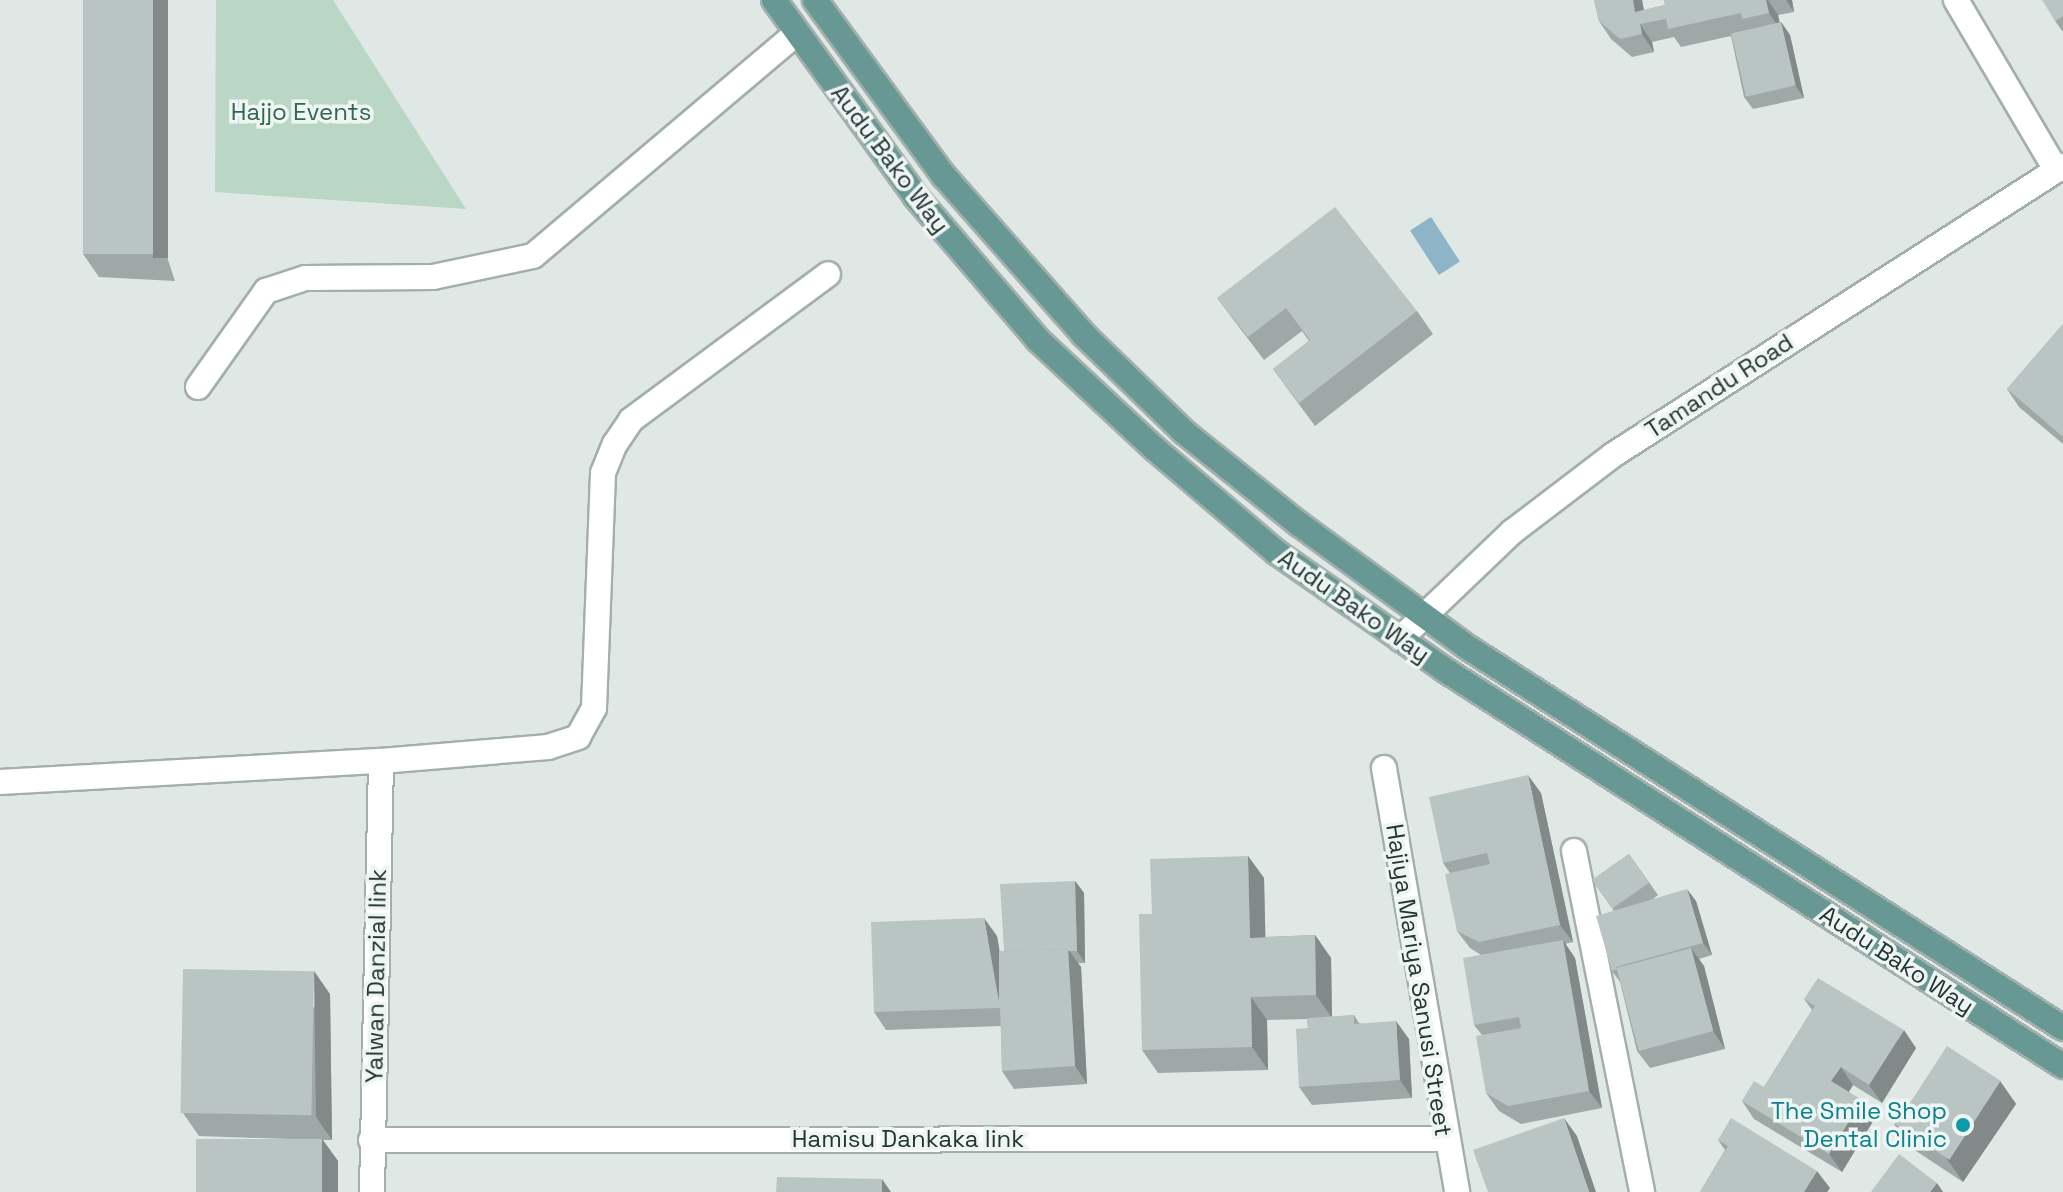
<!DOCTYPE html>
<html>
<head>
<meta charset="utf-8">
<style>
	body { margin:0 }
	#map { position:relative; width:2063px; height:1192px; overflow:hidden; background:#dfe8e5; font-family:"Space Grotesk",sans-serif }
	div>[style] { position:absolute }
	.green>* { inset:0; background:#bad7c6 }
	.water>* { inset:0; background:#8db5c7; transform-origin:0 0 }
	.roads { filter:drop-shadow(2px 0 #a3afac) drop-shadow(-2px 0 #a3afac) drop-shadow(0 2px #a3afac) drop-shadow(0 -2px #a3afac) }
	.minor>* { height:24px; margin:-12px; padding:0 12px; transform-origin:12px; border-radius:12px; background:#fff }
	.major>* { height:24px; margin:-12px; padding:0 12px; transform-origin:12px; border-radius:12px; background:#689893 }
	.wall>* { inset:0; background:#9ea9a7 }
	.shaded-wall>* { inset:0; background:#818a88; transform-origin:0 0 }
	.building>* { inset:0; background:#b8c5c2; transform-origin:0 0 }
	.dots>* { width:22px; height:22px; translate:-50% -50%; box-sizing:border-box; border:4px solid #eff5f3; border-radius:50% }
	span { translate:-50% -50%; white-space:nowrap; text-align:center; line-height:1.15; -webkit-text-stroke:7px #eff5f3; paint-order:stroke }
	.park-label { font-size:24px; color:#31684f }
	.street-label { font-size:24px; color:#223634 }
	.culture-label { font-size:24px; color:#0d838f }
	.right { translate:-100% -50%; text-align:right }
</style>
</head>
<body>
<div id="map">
	<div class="green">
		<i style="clip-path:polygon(216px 0,333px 0,466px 209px,215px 192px)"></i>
	</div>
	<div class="water">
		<i style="left:1431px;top:217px;width:53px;height:25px;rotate:57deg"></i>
	</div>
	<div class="roads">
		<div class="minor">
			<i style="left:1956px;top:0;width:197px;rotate:59.5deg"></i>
			<i style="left:198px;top:387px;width:118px;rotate:-54.7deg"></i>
			<i style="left:266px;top:291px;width:41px;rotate:-18.4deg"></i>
			<i style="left:305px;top:278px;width:128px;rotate:-0.4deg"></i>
			<i style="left:433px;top:277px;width:102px;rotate:-11.9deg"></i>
			<i style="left:533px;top:256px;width:344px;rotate:-40.2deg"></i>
			<i style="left:1400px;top:639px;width:155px;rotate:-43.7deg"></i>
			<i style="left:1512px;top:532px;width:127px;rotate:-37.3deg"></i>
			<i style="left:1613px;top:455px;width:535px;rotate:-32.71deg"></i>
			<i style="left:1384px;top:768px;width:430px;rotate:80.2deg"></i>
			<i style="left:0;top:782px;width:382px;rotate:-3.2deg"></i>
			<i style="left:381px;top:761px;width:168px;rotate:-4.8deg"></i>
			<i style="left:548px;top:747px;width:32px;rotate:-18deg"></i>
			<i style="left:578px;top:737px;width:33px;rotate:-61deg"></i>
			<i style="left:594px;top:708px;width:235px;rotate:-87.8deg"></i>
			<i style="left:603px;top:473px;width:31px;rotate:-68deg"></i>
			<i style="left:615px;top:444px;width:29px;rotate:-56deg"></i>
			<i style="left:631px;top:420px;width:245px;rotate:-36.5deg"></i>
			<i style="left:1574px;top:851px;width:348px;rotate:78.7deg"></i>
			<i style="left:371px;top:1140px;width:1074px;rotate:-0.05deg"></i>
			<i style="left:372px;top:1192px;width:431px;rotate:-88.8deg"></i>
		</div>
		<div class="major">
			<i style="left:774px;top:0;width:243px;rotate:54.2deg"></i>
			<i style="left:916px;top:197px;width:188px;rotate:49.5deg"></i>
			<i style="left:1038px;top:340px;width:160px;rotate:43deg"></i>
			<i style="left:1155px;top:449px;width:159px;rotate:40.4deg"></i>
			<i style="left:1276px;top:552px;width:206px;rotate:34.9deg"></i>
			<i style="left:1445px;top:670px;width:734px;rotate:32.65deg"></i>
			<i style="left:815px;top:0;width:218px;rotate:53.8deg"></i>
			<i style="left:944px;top:176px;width:212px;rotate:48.6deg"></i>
			<i style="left:1084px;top:335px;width:139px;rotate:44.1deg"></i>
			<i style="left:1184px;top:432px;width:147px;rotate:38.7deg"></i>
			<i style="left:1299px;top:524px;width:208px;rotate:36.2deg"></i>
			<i style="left:1467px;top:647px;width:707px;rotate:32.59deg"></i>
		</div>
	</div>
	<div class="wall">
		<i style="clip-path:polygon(83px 0,175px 281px,99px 277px,83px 254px)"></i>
		<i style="clip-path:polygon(1594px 0,1642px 0,1644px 10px,1665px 5px,1664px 0,1792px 0,1794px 12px,1778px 15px,1780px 23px,1781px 22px,1790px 35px,1804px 98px,1753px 109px,1744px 97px,1731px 36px,1681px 47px,1674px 37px,1652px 42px,1654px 52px,1632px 57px,1611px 39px,1599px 21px)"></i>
		<i style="clip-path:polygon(2063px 0,2063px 32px,2055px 21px)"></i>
		<i style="clip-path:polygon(1217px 298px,1417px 311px,1433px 334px,1315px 426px,1273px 369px,1309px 341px,1302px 331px,1264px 360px)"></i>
		<i style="clip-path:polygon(2063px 324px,2063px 444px,2019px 407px,2007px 389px)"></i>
		<i style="clip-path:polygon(1541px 793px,1573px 942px,1565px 944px,1575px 958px,1602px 1108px,1521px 1124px,1499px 1111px,1486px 1093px,1482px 1035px,1474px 1025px,1481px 955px,1470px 948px,1457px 931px,1450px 873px,1443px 863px)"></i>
		<i style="clip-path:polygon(1629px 854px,1658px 895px,1652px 900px,1696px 901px,1712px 955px,1699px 959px,1704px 966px,1725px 1049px,1650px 1068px,1637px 1051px,1620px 982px,1612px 971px,1614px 911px,1592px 880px)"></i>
		<i style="clip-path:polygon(1248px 856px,1264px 878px,1265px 937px,1315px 935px,1331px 958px,1332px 1017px,1354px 1015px,1359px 1023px,1409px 1039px,1412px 1098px,1312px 1105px,1299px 1087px,1308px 1028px,1307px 1019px,1267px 1020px,1268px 1070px,1158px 1073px,1142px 1050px,1152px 914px)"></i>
		<i style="clip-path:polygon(1075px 881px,1084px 893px,1085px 963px,1078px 963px,1081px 967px,1087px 1084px,1014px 1089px,1002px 1071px,1001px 1026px,886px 1030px,874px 1012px,997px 936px,999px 951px,1004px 951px)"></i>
		<i style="clip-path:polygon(330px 994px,332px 1140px,323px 1140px,338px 1161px,290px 1139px,199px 1136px,183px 1113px)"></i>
		<i style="clip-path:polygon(1804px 999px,1916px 1048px,1882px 1103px,1853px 1085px,1849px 1092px,1875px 1118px,1842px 1172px,1754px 1119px,1742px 1101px,1764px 1087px,1812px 1010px)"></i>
		<i style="clip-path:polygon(2000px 1081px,2016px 1104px,1963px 1182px,1910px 1147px,1894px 1124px)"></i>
		<i style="clip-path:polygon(1718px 1140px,1830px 1188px,1827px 1192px,1700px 1192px,1725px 1150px)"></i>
	</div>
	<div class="shaded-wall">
		<i style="left:153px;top:0;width:15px;height:258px"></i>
		<i style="clip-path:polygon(1633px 0,1642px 0,1646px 23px,1635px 12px)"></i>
		<i style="clip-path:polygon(1766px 0,1768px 0,1778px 15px,1781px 31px,1769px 13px)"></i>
		<i style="clip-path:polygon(1786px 0,1792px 0,1794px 12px)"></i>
		<i style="clip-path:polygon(1781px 22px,1790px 35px,1804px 98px,1795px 85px)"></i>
		<i style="clip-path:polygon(1640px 24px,1652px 42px,1654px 52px,1642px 34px)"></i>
		<i style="clip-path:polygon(1528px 775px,1541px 793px,1573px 942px,1560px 925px)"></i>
		<i style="clip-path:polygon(1248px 856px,1264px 878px,1266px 960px,1250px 938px)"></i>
		<i style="clip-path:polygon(1075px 881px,1084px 893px,1085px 963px,1077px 951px)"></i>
		<i style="clip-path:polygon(1687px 889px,1696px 901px,1712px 955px,1703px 943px)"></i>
		<i style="clip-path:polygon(984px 918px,997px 936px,1012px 1020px,999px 1002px)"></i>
		<i style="clip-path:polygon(1315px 935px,1331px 958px,1332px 1018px,1316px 995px)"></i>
		<i style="clip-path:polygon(1563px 940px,1575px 958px,1602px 1108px,1589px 1091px)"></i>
		<i style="clip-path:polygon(1691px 948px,1704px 966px,1725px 1049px,1713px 1031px)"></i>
		<i style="clip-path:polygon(1068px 949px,1081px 967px,1087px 1084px,1075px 1066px)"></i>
		<i style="clip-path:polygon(314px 971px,330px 994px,332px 1140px,316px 1117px)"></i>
		<i style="clip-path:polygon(1251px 997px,1267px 1020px,1268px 1070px,1252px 1047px)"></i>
		<i style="clip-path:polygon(1396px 1021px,1409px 1039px,1412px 1098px,1400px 1080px)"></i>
		<i style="clip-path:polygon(1904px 1030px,1916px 1048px,1882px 1103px,1869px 1085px)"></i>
		<i style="clip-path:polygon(1841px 1067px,1853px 1085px,1844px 1099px,1831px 1081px)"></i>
		<i style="clip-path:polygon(2000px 1081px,2016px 1104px,1963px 1182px,1947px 1159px)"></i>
		<i style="clip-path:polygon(1862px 1100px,1875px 1118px,1842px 1172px,1829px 1154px)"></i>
		<i style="clip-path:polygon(1564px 1118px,1577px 1136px,1596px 1192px,1589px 1192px)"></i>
		<i style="clip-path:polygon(322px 1139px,338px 1161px,338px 1192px,322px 1192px)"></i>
		<i style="clip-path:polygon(1817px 1171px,1830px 1188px,1827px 1192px,1804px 1192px)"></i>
		<i style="clip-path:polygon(882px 1179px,891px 1192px,882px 1192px)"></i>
		<i style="clip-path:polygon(1937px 1183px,1943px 1192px,1930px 1192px)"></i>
	</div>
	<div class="building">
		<i style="left:83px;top:0;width:70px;height:254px"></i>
		<i style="clip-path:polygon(1594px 0,1633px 0,1635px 12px,1665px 5px,1664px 0,1766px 0,1769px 13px,1742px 19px,1741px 13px,1668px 29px,1666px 19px,1640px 24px,1642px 34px,1620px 39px,1599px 21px)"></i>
		<i style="clip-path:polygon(2042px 0,2063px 0,2063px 16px,2055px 21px)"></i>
		<i style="left:1781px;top:22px;width:65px;height:51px;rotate:77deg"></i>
		<i style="clip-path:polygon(1335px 207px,1417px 311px,1299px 403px,1273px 369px,1310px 340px,1286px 308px,1248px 337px,1217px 298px)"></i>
		<i style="clip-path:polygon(2063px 324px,2063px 435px,2062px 436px,2007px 389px)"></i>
		<i style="clip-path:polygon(1528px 775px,1560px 925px,1479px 942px,1457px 931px,1445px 874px,1490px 864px,1487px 853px,1443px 863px,1429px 797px)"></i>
		<i style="left:1629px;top:854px;width:35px;height:45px;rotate:55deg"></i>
		<i style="clip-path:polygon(1248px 856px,1250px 938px,1315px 935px,1316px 995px,1251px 997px,1252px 1047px,1142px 1050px,1139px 914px,1152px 914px,1150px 859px)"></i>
		<i style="clip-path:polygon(1075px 881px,1077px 951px,1068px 951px,1068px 949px,1004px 951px,1000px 884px)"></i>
		<i style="clip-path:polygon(1687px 889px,1703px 943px,1616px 967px,1617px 969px,1612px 971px,1596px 916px)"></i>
		<i style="clip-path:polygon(984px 918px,999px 1002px,999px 951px,1068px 949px,1075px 1066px,1002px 1071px,1000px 1008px,874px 1012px,871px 922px)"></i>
		<i style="clip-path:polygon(1563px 940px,1589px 1091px,1508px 1106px,1486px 1093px,1476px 1036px,1521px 1028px,1519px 1017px,1474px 1025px,1463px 958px)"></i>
		<i style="left:1691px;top:948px;width:86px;height:77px;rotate:75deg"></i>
		<i style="left:183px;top:969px;width:131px;height:144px;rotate:1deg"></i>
		<i style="clip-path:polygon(1818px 978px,1904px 1030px,1869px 1085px,1841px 1067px,1831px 1081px,1862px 1100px,1829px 1154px,1742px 1101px,1754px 1081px,1764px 1087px,1815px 1006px,1804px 999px)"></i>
		<i style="clip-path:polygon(1354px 1015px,1354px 1024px,1396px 1021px,1400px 1080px,1299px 1087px,1296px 1029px,1308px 1028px,1307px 1018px)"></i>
		<i style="left:1947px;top:1046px;width:64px;height:94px;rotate:33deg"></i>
		<i style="clip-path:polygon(1564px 1118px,1589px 1192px,1488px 1192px,1473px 1150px)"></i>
		<i style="clip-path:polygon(1731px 1118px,1817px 1171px,1804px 1192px,1700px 1192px,1728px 1146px,1718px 1140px)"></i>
		<i style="left:322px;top:1139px;width:53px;height:126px;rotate:90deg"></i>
		<i style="clip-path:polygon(1899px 1154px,1937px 1183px,1930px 1192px,1871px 1192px)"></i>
		<i style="clip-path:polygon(777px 1177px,882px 1179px,882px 1192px,776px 1192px)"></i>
	</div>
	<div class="dots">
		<i style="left:1963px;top:1125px;background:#0f9aa8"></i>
	</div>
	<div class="park-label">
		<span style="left:301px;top:112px">Hajjo Events</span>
	</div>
	<div class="street-label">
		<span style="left:890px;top:159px;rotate:53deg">Audu Bako Way</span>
		<span style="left:1719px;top:386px;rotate:-33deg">Tamandu Road</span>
		<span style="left:1354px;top:606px;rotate:35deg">Audu Bako Way</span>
		<span style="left:1897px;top:960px;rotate:33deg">Audu Bako Way</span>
		<span style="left:376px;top:976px;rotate:-89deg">Yalwan Danzial link</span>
		<span style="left:1419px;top:980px;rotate:81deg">Hajiya Mariya Sanusi Street</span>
		<span style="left:908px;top:1139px">Hamisu Dankaka link</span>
	</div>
	<div class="culture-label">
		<span class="right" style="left:1947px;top:1125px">The Smile Shop<br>Dental Clinic</span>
	</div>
</div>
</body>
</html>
